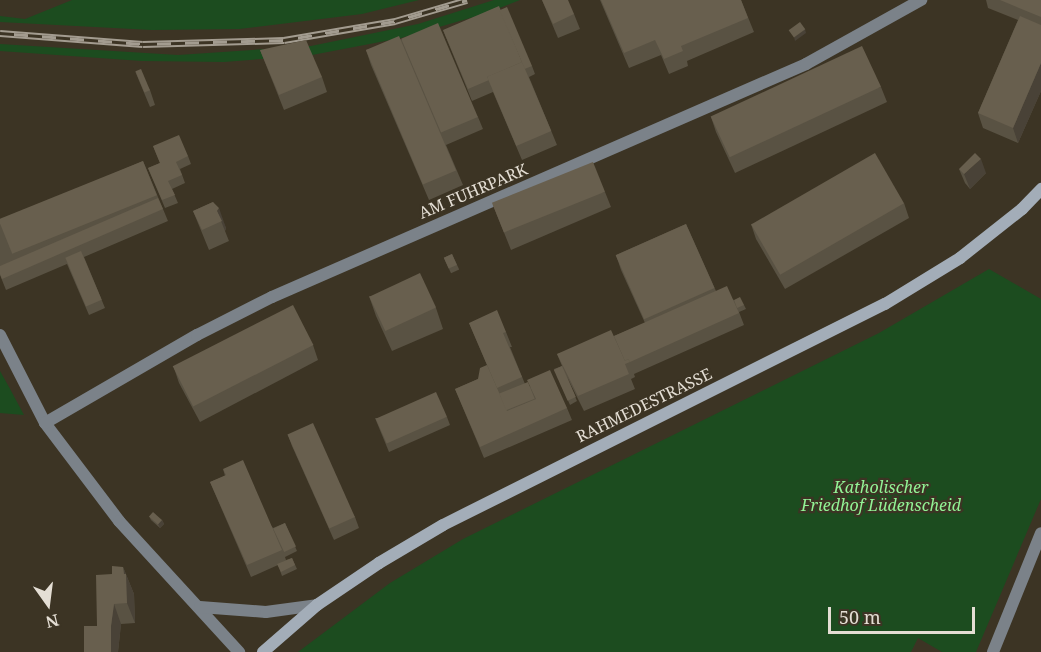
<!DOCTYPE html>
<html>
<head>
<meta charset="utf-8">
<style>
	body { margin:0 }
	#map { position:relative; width:1041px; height:652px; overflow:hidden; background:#3c3424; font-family:"Noto Serif",serif }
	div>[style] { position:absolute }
	.green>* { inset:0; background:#1c4c1f }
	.minor>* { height:12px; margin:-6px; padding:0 6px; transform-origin:6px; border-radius:6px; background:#7b8289 }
	.secondary>* { height:12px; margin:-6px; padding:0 6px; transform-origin:6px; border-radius:6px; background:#a3adb8 }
	.rail>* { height:7px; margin-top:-3.5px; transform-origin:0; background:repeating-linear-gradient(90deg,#3c3424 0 14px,#a39c90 0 28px); box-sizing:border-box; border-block:2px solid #a39c90 }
	.wall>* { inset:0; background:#595243; transform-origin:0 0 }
	.shaded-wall>* { inset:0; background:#494237 }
	.building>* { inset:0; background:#685f4e; transform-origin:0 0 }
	span { translate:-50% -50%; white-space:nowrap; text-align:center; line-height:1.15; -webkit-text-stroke:4.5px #3c3424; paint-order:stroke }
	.street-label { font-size:16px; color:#e4ded4 }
	.park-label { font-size:16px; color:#92f395; font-style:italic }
	.north { position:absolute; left:18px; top:574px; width:60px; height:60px; -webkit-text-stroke:4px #3c3424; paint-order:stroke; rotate:166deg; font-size:16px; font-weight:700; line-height:24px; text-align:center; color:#e4ded4 }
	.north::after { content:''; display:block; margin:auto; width:21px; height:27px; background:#e4ded4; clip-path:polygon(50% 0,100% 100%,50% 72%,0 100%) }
	.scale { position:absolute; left:828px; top:607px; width:147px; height:27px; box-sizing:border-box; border:3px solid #e4ded4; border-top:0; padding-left:8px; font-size:18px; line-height:21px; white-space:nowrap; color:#e4ded4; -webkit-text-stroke:4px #3c3424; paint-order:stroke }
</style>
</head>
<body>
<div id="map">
	<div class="green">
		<i style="clip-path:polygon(72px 0,419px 0,362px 14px,239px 29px,152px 30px,0 22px,0 16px,25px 19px)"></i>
		<i style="clip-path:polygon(494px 0,520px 0,484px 14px,401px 38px,312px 55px,224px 62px,142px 61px,0 51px,0 44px,178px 55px,311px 46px,418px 24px)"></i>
		<i style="clip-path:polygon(989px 269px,1041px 299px,1041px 499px,976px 652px,942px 652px,918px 638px,911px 652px,298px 652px,390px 583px,463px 539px,879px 333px)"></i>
		<i style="clip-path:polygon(0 371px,9px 387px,24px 415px,0 413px)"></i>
	</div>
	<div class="minor">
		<i style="left:0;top:335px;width:99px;rotate:62.9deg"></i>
		<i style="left:45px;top:423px;width:123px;rotate:52.9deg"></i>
		<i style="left:119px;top:521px;width:178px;rotate:47.5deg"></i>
		<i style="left:45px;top:423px;width:176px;rotate:-30.1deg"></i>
		<i style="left:197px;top:335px;width:84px;rotate:-26.9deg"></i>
		<i style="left:272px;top:297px;width:583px;rotate:-23.57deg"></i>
		<i style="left:806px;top:64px;width:132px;rotate:-29.1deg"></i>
		<i style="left:200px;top:607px;width:66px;rotate:4.3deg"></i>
		<i style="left:266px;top:612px;width:51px;rotate:-7.8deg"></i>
		<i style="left:993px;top:652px;width:128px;rotate:-68deg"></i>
	</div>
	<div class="secondary">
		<i style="left:263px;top:652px;width:72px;rotate:-41deg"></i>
		<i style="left:317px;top:605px;width:75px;rotate:-34.1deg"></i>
		<i style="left:379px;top:563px;width:74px;rotate:-30.7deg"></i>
		<i style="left:443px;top:525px;width:494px;rotate:-26.6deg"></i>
		<i style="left:885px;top:304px;width:88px;rotate:-31.5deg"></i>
		<i style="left:960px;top:258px;width:79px;rotate:-38.3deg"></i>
		<i style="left:1022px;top:209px;width:28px;rotate:-46deg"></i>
	</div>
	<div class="rail">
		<i style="left:0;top:33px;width:143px;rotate:4.4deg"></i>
		<i style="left:143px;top:44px;width:141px;rotate:-1.6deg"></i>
		<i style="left:284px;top:40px;width:113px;rotate:-9.7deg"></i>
		<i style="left:395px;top:21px;width:75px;rotate:-16.3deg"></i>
	</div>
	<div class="wall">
		<i style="clip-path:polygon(542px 0,574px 14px,580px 29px,558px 38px)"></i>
		<i style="clip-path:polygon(600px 0,741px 0,754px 32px,687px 61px,688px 66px,669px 74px,661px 55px,629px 68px)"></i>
		<i style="clip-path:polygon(986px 0,1041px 0,1041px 91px,1018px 143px,983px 128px,978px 113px,1018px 20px,988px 8px)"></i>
		<i style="clip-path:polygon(443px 30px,532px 66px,535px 74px,529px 77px,557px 145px,522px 160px,493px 92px,472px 101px)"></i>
		<i style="clip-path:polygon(401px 39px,478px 117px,483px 129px,446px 145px,463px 185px,429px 200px,371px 65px,366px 50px)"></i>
		<i style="clip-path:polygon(260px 50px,322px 77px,327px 92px,284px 110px)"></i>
		<i style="clip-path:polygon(135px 71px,150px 90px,155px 105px,150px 107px)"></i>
		<i style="clip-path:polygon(881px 87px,887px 102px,735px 173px,716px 132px,711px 117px)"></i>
		<i style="clip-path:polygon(153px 146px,188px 156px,191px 164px,180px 169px,185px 183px,172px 189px,178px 203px,165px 208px,148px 168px,160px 163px)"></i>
		<i style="clip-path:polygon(143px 161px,168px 221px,84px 257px,105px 308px,89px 315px,67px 264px,6px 290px,0 275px,0 222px)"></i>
		<i style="clip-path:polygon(959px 169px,986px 173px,970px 189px,965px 183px)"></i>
		<i style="clip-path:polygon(605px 192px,611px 207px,511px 250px,493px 205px)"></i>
		<i style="clip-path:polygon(213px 202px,226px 228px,225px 231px,229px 241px,209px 250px,193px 211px)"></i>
		<i style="clip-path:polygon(904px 203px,909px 218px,785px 289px,756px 239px,751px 224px)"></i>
		<i style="clip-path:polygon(686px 224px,716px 291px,744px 305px,746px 309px,739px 312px,744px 325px,634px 374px,635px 377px,631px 379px,635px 389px,584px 411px,567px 377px,577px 401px,570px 405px,554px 369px,562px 366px,557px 354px,614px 336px,645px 323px,621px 270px,616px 255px)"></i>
		<i style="left:452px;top:254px;width:17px;height:9px;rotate:65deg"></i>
		<i style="clip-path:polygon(369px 296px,436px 308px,443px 329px,392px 351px,376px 316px)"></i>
		<i style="clip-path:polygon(469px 323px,506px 332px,512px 347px,510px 347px,525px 384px,567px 408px,572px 420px,484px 458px,455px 389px,478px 379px,487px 365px)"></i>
		<i style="clip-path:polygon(313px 345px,318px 360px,200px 422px,179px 383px,174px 368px)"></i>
		<i style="clip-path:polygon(447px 417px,450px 425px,389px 452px,375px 418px)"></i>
		<i style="clip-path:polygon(288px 435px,355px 517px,359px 528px,334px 540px,292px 446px)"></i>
		<i style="clip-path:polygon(223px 469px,273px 528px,285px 523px,297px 551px,285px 557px,286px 560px,292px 558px,297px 569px,282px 576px,278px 565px,251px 577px,210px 482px,225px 476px)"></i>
		<i style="clip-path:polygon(149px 516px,162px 520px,164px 524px,160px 528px,151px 520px)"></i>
		<i style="clip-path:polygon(123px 567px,134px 594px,135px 623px,121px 624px,118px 652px,84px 652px,97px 626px,112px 574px)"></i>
	</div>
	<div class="shaded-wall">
		<i style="clip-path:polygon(805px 29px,806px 33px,795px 41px,794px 37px)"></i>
		<i style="clip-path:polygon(1041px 63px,1041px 91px,1018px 143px,1013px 128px)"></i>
		<i style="clip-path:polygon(981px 159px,986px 173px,970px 189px,964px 174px)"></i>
		<i style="clip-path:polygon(219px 208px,226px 228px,225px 231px,217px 211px)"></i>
		<i style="clip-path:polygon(162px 520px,164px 524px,160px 528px,158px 524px)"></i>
		<i style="clip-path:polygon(123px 567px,134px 594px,135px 623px,127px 603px)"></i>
		<i style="clip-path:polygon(114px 604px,121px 624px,118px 652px,111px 652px,111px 626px)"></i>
	</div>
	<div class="building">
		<i style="clip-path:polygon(542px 0,568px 0,574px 14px,553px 24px)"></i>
		<i style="clip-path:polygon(601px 0,741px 0,748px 18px,681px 46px,683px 51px,664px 59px,655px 40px,624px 53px)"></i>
		<i style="clip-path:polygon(1000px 0,1041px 0,1041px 17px)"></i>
		<i style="clip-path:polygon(499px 6px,522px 62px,487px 77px,489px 80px,468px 89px,443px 30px)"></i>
		<i style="left:507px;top:7px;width:64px;height:8px;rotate:67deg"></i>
		<i style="clip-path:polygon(1020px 16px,1041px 25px,1041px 63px,1013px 128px,978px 113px)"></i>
		<i style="left:800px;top:22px;width:9px;height:14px;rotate:54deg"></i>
		<i style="left:438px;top:23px;width:102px;height:40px;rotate:67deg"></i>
		<i style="left:399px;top:36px;width:146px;height:36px;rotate:67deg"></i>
		<i style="clip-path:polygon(306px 40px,322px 77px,279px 95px,260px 50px)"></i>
		<i style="left:862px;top:46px;width:45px;height:167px;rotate:65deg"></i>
		<i style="left:522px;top:62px;width:75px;height:38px;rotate:67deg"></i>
		<i style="left:141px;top:69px;width:23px;height:6px;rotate:67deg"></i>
		<i style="clip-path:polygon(179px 135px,188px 156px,176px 162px,182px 175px,168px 181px,175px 195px,162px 200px,148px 168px,160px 163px,153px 146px)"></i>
		<i style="left:875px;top:153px;width:58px;height:143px;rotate:60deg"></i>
		<i style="clip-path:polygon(975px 153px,981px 159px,964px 174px,959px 169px)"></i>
		<i style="left:143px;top:161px;width:37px;height:156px;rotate:68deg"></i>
		<i style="left:593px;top:162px;width:32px;height:109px;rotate:68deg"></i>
		<i style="clip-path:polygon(158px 198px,163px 209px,2px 279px,0 274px,0 266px)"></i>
		<i style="clip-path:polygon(213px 202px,219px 208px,217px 211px,222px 221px,202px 230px,193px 211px)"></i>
		<i style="left:686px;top:224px;width:70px;height:77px;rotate:66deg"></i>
		<i style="left:81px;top:251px;width:53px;height:17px;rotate:67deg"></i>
		<i style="left:452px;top:254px;width:12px;height:9px;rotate:66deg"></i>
		<i style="left:420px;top:273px;width:38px;height:56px;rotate:65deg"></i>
		<i style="clip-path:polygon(727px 286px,739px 313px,630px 362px,628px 359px,625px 361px,614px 336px)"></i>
		<i style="clip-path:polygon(740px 297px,744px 305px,737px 308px,734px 300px)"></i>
		<i style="left:293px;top:305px;width:45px;height:135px;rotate:63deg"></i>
		<i style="clip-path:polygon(497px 310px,506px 332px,503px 333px,522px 377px,497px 388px,469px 323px)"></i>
		<i style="clip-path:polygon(611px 330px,625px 361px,628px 359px,630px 362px,625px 364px,629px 374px,578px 396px,557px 354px)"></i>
		<i style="clip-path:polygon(487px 365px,507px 411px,536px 399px,527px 380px,550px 370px,567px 408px,480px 447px,455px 389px,478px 379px,480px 368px)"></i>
		<i style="left:562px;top:366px;width:34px;height:9px;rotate:66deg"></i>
		<i style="left:528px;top:382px;width:18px;height:31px;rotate:68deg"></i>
		<i style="left:436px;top:392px;width:27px;height:66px;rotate:66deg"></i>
		<i style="left:313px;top:423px;width:103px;height:28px;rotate:66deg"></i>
		<i style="clip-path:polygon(243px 460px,282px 550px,247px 565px,210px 482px,226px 475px,223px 469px)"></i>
		<i style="left:153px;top:512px;width:12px;height:6px;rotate:42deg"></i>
		<i style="left:285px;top:523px;width:26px;height:13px;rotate:65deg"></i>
		<i style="clip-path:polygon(292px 558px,295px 565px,281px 572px,277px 564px)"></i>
		<i style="clip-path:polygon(112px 566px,123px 567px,124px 574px,126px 574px,127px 603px,114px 604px,111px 626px,111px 652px,84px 652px,84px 626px,97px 626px,96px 575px,112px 574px)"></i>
	</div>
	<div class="street-label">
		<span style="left:473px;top:191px;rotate:-23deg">AM FUHRPARK</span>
		<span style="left:644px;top:405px;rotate:-26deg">RAHMEDESTRASSE</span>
	</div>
	<div class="park-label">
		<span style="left:881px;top:496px">Katholischer<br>Friedhof Lüdenscheid</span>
	</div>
	<div class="north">N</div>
	<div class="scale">50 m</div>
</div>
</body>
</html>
